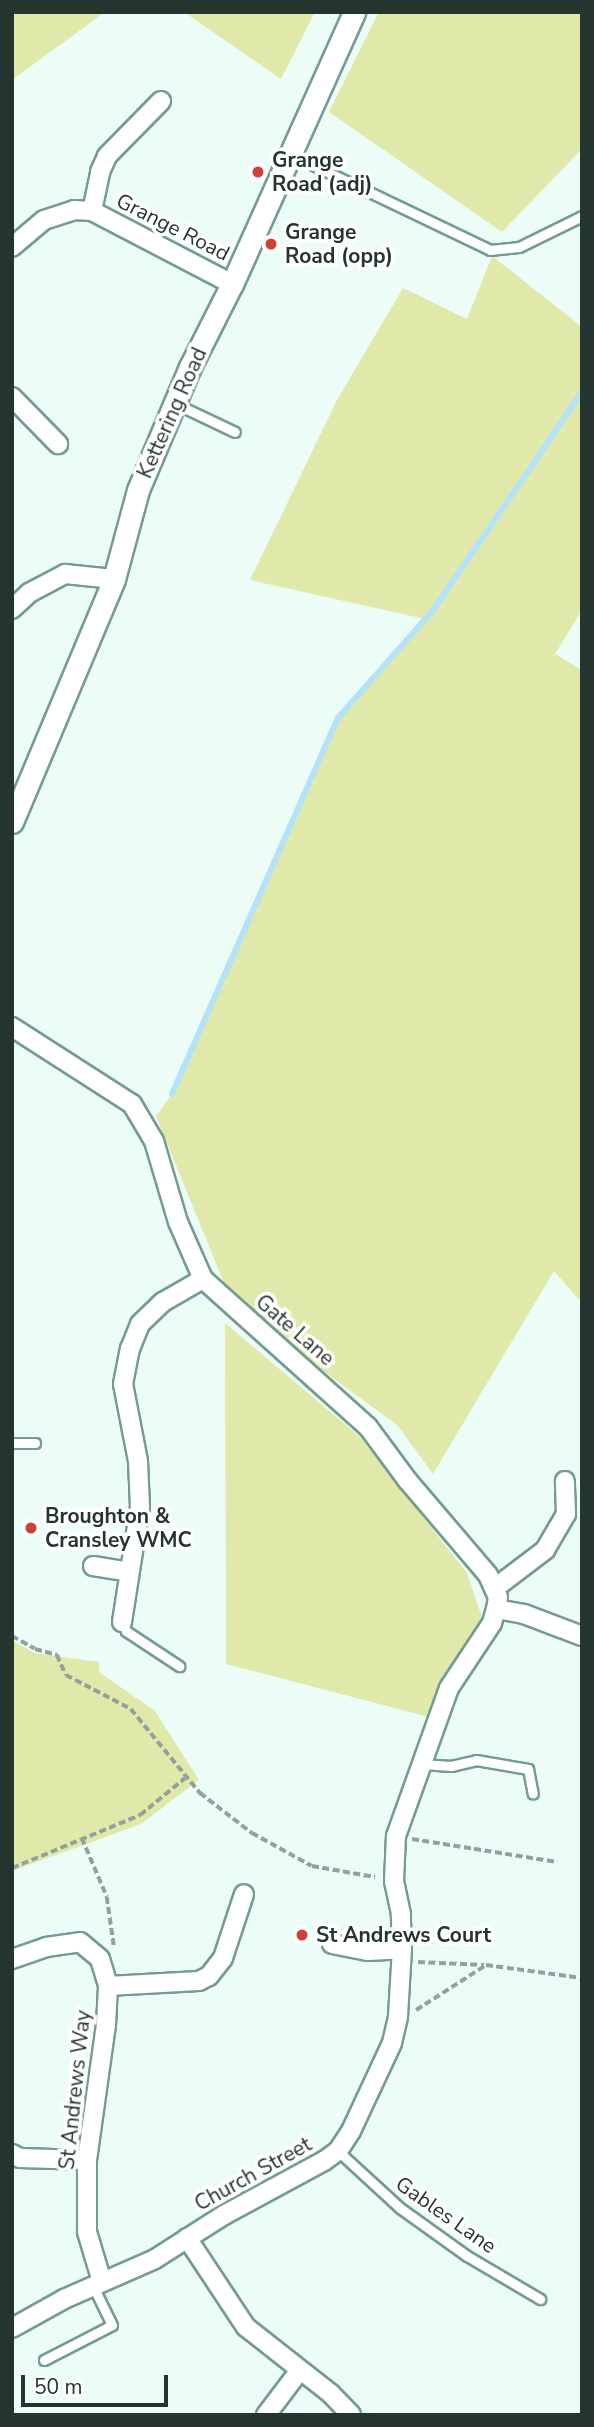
<!DOCTYPE html>
<html>
<head>
<meta charset="utf-8">
<style>
	body { margin:0 }
	#map { position:relative; width:594px; height:2427px; overflow:hidden; background:#ecfdf7; font-family:"Nunito Sans",sans-serif }
	div>[style] { position:absolute }
	.green>* { inset:0; background:#e0e9aa }
	.stream>* { height:6px; margin:-3px; padding:0 3px; transform-origin:3px; border-radius:3px; background:#b4e2f9 }
	.path>* { height:3.5px; margin-top:-1.75px; transform-origin:0; background:repeating-linear-gradient(90deg,#91a29c 0 7px,transparent 0 10.5px) }
	.roads { filter:drop-shadow(2px 0 #749c8f) drop-shadow(-2px 0 #749c8f) drop-shadow(0 2px #749c8f) drop-shadow(0 -2px #749c8f) }
	.service>* { height:9px; margin:-4.5px; padding:0 4.5px; transform-origin:4.5px; border-radius:4.5px; background:#fff }
	.minor>* { height:18px; margin:-9px; padding:0 9px; transform-origin:9px; border-radius:9px; background:#fff }
	.tertiary>* { height:21px; margin:-10.5px; padding:0 10.5px; transform-origin:10.5px; border-radius:10.5px; background:#fff }
	.dots>* { width:19px; height:19px; translate:-50% -50%; box-sizing:border-box; border:4px solid #fff; border-radius:50% }
	span { translate:-50% -50%; white-space:nowrap; text-align:center; line-height:1.15; -webkit-text-stroke:7px #fff; paint-order:stroke }
	.poi-label { font-size:21px; color:#24352f; font-weight:700 }
	.left { translate:0 -50%; text-align:left }
	.street-label { font-size:21px; color:#24352f }
	.frame { position:absolute; inset:0; border:14px solid #24352f; pointer-events:none }
	.scale { position:absolute; left:21px; top:2375px; width:147px; height:32px; box-sizing:border-box; border:4px solid #24352f; border-top:0; padding-left:9px; font-size:21px; line-height:24px; white-space:nowrap; color:#24352f; -webkit-text-stroke:5px #fff; paint-order:stroke }
</style>
</head>
<body>
<div id="map">
	<div class="green">
		<i style="clip-path:polygon(18px 12px,105px 12px,12px 80px,12px 17px)"></i>
		<i style="clip-path:polygon(184px 12px,315px 12px,281px 79px)"></i>
		<i style="clip-path:polygon(379px 12px,582px 12px,582px 149px,502px 232px,329px 112px)"></i>
		<i style="clip-path:polygon(492px 256px,582px 327px,582px 610px,555px 654px,582px 670px,582px 1303px,554px 1271px,433px 1474px,398px 1426px,279px 1338px,226px 1288px,156px 1116px,172px 1094px,338px 718px,425px 619px,250px 580px,337px 400px,403px 288px,467px 319px)"></i>
		<i style="clip-path:polygon(225px 1323px,360px 1437px,467px 1573px,484px 1623px,429px 1717px,226px 1664px)"></i>
		<i style="clip-path:polygon(12px 1640px,34px 1653px,99px 1662px,99px 1672px,155px 1711px,199px 1780px,141px 1824px,12px 1871px)"></i>
	</div>
	<div class="stream">
		<i style="left:172px;top:1094px;width:411px;rotate:-66.2deg"></i>
		<i style="left:338px;top:718px;width:145px;rotate:-48.6deg"></i>
		<i style="left:434px;top:609px;width:263px;rotate:-55.7deg"></i>
	</div>
	<div class="path">
		<i style="left:12px;top:1636px;width:26px;rotate:29deg"></i>
		<i style="left:35px;top:1649px;width:23px;rotate:15deg"></i>
		<i style="left:57px;top:1655px;width:22px;rotate:66deg"></i>
		<i style="left:66px;top:1675px;width:73px;rotate:27.6deg"></i>
		<i style="left:131px;top:1709px;width:109px;rotate:50.6deg"></i>
		<i style="left:200px;top:1793px;width:66px;rotate:37.6deg"></i>
		<i style="left:252px;top:1833px;width:68px;rotate:28.8deg"></i>
		<i style="left:312px;top:1866px;width:64px;rotate:9.9deg"></i>
		<i style="left:82px;top:1838px;width:64px;rotate:67deg"></i>
		<i style="left:107px;top:1897px;width:49px;rotate:81.9deg"></i>
		<i style="left:412px;top:1839px;width:147px;rotate:9deg"></i>
		<i style="left:12px;top:1868px;width:139px;rotate:-22.5deg"></i>
		<i style="left:140px;top:1815px;width:58px;rotate:-39.4deg"></i>
		<i style="left:418px;top:1962px;width:66px;rotate:2.6deg"></i>
		<i style="left:416px;top:2010px;width:83px;rotate:-32.7deg"></i>
		<i style="left:486px;top:1965px;width:97px;rotate:7.7deg"></i>
	</div>
	<div class="roads">
		<div class="service">
			<i style="left:292px;top:155px;width:220px;rotate:25.6deg"></i>
			<i style="left:490px;top:250px;width:29px;rotate:-6deg"></i>
			<i style="left:519px;top:247px;width:70px;rotate:-26.2deg"></i>
			<i style="left:176px;top:404px;width:65px;rotate:25.4deg"></i>
			<i style="left:12px;top:1443px;width:23px"></i>
			<i style="left:122px;top:1622px;width:10px;rotate:66deg"></i>
			<i style="left:126px;top:1631px;width:64px;rotate:33.4deg"></i>
			<i style="left:422px;top:1764px;width:29px;rotate:4deg"></i>
			<i style="left:451px;top:1766px;width:26px;rotate:-13deg"></i>
			<i style="left:476px;top:1760px;width:53px;rotate:9.8deg"></i>
			<i style="left:528px;top:1769px;width:25px;rotate:79deg"></i>
			<i style="left:338px;top:2151px;width:84px;rotate:42.6deg"></i>
			<i style="left:400px;top:2208px;width:82px;rotate:35.6deg"></i>
			<i style="left:467px;top:2256px;width:85px;rotate:30.5deg"></i>
			<i style="left:44px;top:2360px;width:76px;rotate:-27.2deg"></i>
			<i style="left:112px;top:2325px;width:43px;rotate:-116deg"></i>
		</div>
		<div class="minor">
			<i style="left:92px;top:211px;width:40px;rotate:-78deg"></i>
			<i style="left:100px;top:172px;width:17px;rotate:-66deg"></i>
			<i style="left:107px;top:156px;width:77px;rotate:-45.5deg"></i>
			<i style="left:12px;top:247px;width:42px;rotate:-40.2deg"></i>
			<i style="left:44px;top:220px;width:32px;rotate:-18deg"></i>
			<i style="left:74px;top:210px;width:18px;rotate:3deg"></i>
			<i style="left:92px;top:211px;width:158px;rotate:27.5deg"></i>
			<i style="left:12px;top:397px;width:66px;rotate:45.6deg"></i>
			<i style="left:12px;top:609px;width:23px;rotate:-43deg"></i>
			<i style="left:29px;top:593px;width:41px;rotate:-27.8deg"></i>
			<i style="left:65px;top:574px;width:49px;rotate:5.8deg"></i>
			<i style="left:12px;top:1027px;width:143px;rotate:32.7deg"></i>
			<i style="left:132px;top:1104px;width:43px;rotate:59.3deg"></i>
			<i style="left:154px;top:1141px;width:84px;rotate:73.5deg"></i>
			<i style="left:178px;top:1222px;width:62px;rotate:66.3deg"></i>
			<i style="left:203px;top:1279px;width:222px;rotate:41.9deg"></i>
			<i style="left:368px;top:1427px;width:67px;rotate:53.5deg"></i>
			<i style="left:408px;top:1481px;width:123px;rotate:49.6deg"></i>
			<i style="left:488px;top:1575px;width:24px;rotate:66deg"></i>
			<i style="left:498px;top:1597px;width:12px;rotate:99deg"></i>
			<i style="left:496px;top:1609px;width:28px;rotate:10deg"></i>
			<i style="left:524px;top:1614px;width:62px;rotate:20.8deg"></i>
			<i style="left:93px;top:1566px;width:37px;rotate:9deg"></i>
			<i style="left:495px;top:1588px;width:63px;rotate:-37.2deg"></i>
			<i style="left:545px;top:1550px;width:42px;rotate:-59.7deg"></i>
			<i style="left:566px;top:1514px;width:33px;rotate:-92deg"></i>
			<i style="left:122px;top:1622px;width:116px;rotate:-81.1deg"></i>
			<i style="left:140px;top:1507px;width:46px;rotate:-92.5deg"></i>
			<i style="left:138px;top:1461px;width:78px;rotate:-101deg"></i>
			<i style="left:123px;top:1384px;width:36px;rotate:-79deg"></i>
			<i style="left:130px;top:1349px;width:27px;rotate:-68deg"></i>
			<i style="left:140px;top:1324px;width:32px;rotate:-44deg"></i>
			<i style="left:163px;top:1302px;width:46px;rotate:-29.9deg"></i>
			<i style="left:332px;top:1944px;width:37px;rotate:11deg"></i>
			<i style="left:368px;top:1951px;width:34px;rotate:-3deg"></i>
			<i style="left:12px;top:1959px;width:36px;rotate:-19deg"></i>
			<i style="left:46px;top:1947px;width:34px;rotate:-8deg"></i>
			<i style="left:80px;top:1942px;width:26px;rotate:40deg"></i>
			<i style="left:100px;top:1959px;width:28px;rotate:73deg"></i>
			<i style="left:108px;top:1986px;width:91px;rotate:-3.1deg"></i>
			<i style="left:199px;top:1981px;width:11px;rotate:-27deg"></i>
			<i style="left:209px;top:1976px;width:23px;rotate:-52deg"></i>
			<i style="left:223px;top:1958px;width:67px;rotate:-71.8deg"></i>
			<i style="left:12px;top:2154px;width:9px;rotate:27deg"></i>
			<i style="left:20px;top:2158px;width:67px;rotate:1.7deg"></i>
			<i style="left:187px;top:2238px;width:107px;rotate:56.5deg"></i>
			<i style="left:246px;top:2327px;width:108px;rotate:38.2deg"></i>
			<i style="left:331px;top:2394px;width:29px;rotate:46deg"></i>
			<i style="left:102px;top:2282px;width:52px;rotate:-106.7deg"></i>
			<i style="left:87px;top:2232px;width:72px;rotate:-90deg"></i>
			<i style="left:87px;top:2160px;width:136px;rotate:-82deg"></i>
			<i style="left:106px;top:2025px;width:39px;rotate:-87deg"></i>
			<i style="left:12px;top:2328px;width:60px;rotate:-29.1deg"></i>
			<i style="left:64px;top:2299px;width:99px;rotate:-23.7deg"></i>
			<i style="left:155px;top:2259px;width:82px;rotate:-32.5deg"></i>
			<i style="left:224px;top:2215px;width:114px;rotate:-28.4deg"></i>
			<i style="left:324px;top:2161px;width:17px;rotate:-36deg"></i>
			<i style="left:338px;top:2151px;width:24px;rotate:-57deg"></i>
			<i style="left:351px;top:2131px;width:97px;rotate:-65deg"></i>
			<i style="left:392px;top:2043px;width:28px;rotate:-77deg"></i>
			<i style="left:398px;top:2016px;width:67px;rotate:-86.6deg"></i>
			<i style="left:402px;top:1949px;width:35px;rotate:-92deg"></i>
			<i style="left:401px;top:1914px;width:34px;rotate:-102deg"></i>
			<i style="left:394px;top:1881px;width:45px;rotate:-87.5deg"></i>
			<i style="left:396px;top:1836px;width:157px;rotate:-70.3deg"></i>
			<i style="left:449px;top:1688px;width:78px;rotate:-56.5deg"></i>
			<i style="left:492px;top:1623px;width:15px;rotate:-74deg"></i>
			<i style="left:266px;top:2415px;width:56px;rotate:-52.9deg"></i>
		</div>
		<div class="tertiary">
			<i style="left:12px;top:822px;width:264px;rotate:-67.2deg"></i>
			<i style="left:114px;top:579px;width:92px;rotate:-74.9deg"></i>
			<i style="left:138px;top:490px;width:134px;rotate:-67.1deg"></i>
			<i style="left:190px;top:367px;width:93px;rotate:-63.2deg"></i>
			<i style="left:232px;top:284px;width:298px;rotate:-65.8deg"></i>
		</div>
	</div>
	<div class="dots">
		<i style="left:258px;top:172px;background:#cf4136"></i>
		<i style="left:271px;top:244px;background:#cf4136"></i>
		<i style="left:31px;top:1528px;background:#cf4136"></i>
		<i style="left:302px;top:1935px;background:#cf4136"></i>
	</div>
	<div class="poi-label">
		<span class="left" style="left:272px;top:172px">Grange<br>Road (adj)</span>
		<span class="left" style="left:285px;top:244px">Grange<br>Road (opp)</span>
		<span class="left" style="left:45px;top:1528px">Broughton &amp;<br>Cransley WMC</span>
		<span class="left" style="left:316px;top:1935px">St Andrews Court</span>
	</div>
	<div class="street-label">
		<span style="left:173px;top:227px;rotate:27deg">Grange Road</span>
		<span style="left:172px;top:413px;rotate:-66deg">Kettering Road</span>
		<span style="left:295px;top:1330px;rotate:41deg">Gate Lane</span>
		<span style="left:75px;top:2090px;rotate:-84deg">St Andrews Way</span>
		<span style="left:253px;top:2174px;rotate:-29deg">Church Street</span>
		<span style="left:446px;top:2215px;rotate:35deg">Gables Lane</span>
	</div>
	<div class="frame"></div>
	<div class="scale">50 m</div>
</div>
</body>
</html>
